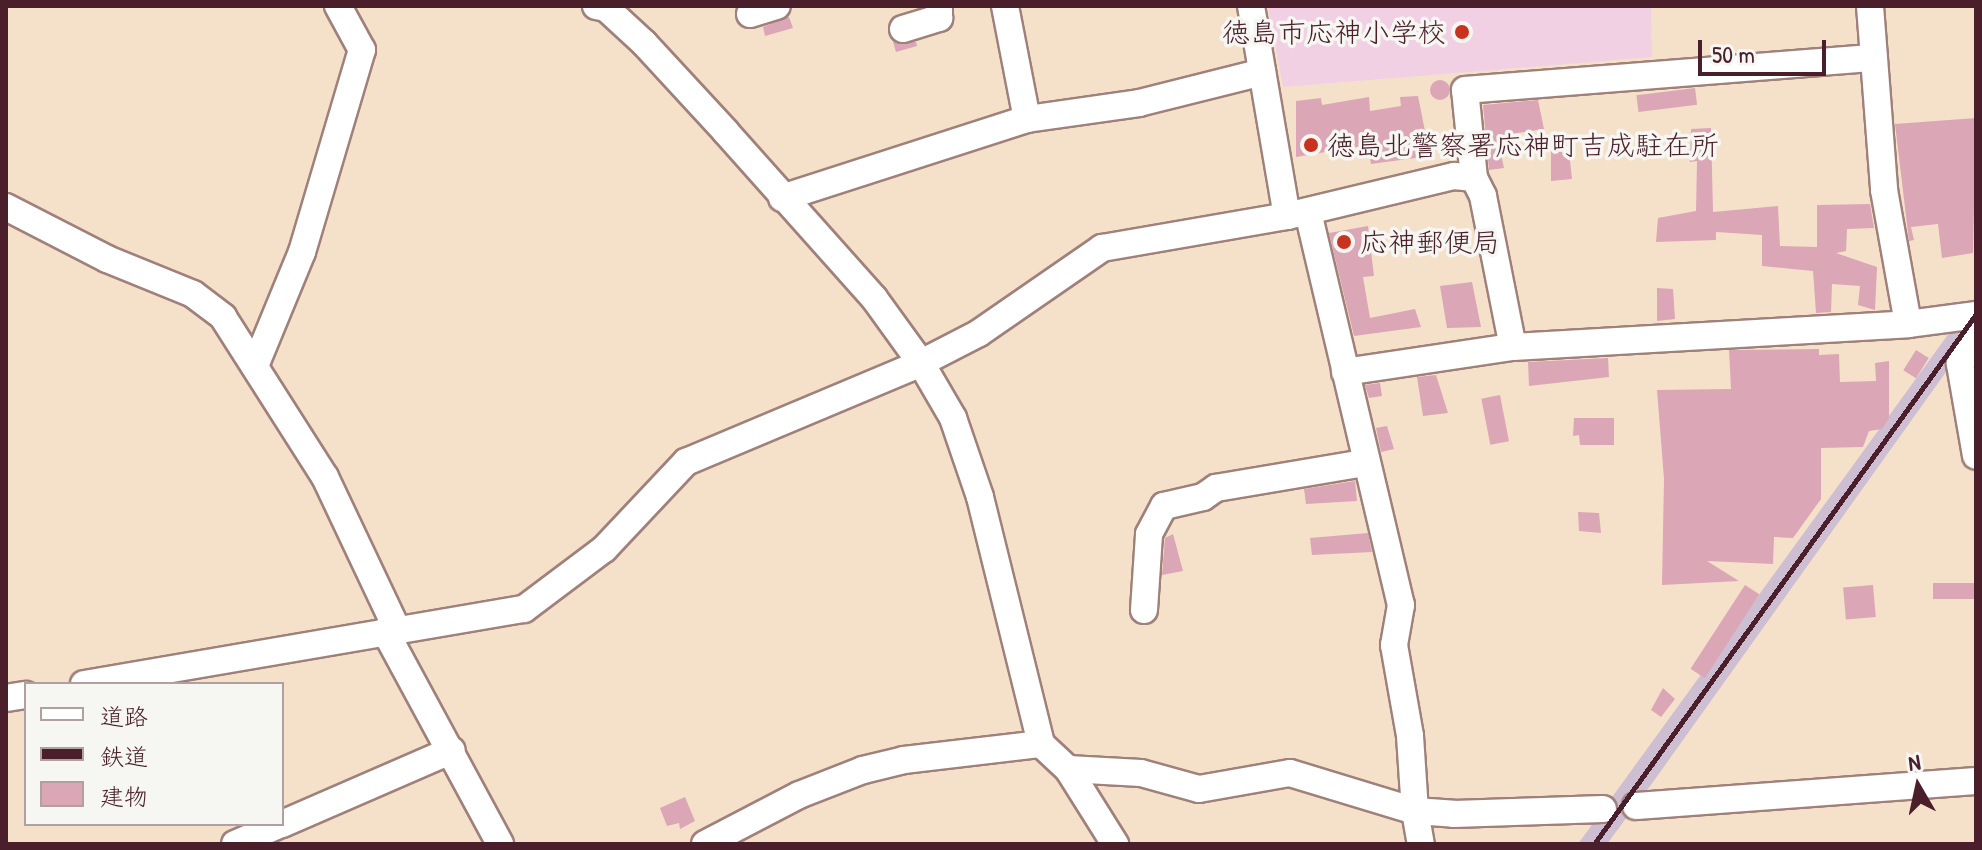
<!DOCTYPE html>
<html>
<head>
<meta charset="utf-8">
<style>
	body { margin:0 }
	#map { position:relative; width:1982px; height:850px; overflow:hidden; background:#f5e1ca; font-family:"Patrick Hand","Klee One",sans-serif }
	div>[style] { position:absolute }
	.built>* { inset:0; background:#f1d0e3 }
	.industrial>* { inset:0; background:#cebed1 }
	.building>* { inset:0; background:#dba6b6; transform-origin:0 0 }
	.round { border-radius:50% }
	.roads { filter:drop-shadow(2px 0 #a0807a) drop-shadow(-2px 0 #a0807a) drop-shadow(0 2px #a0807a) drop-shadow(0 -2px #a0807a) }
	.minor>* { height:26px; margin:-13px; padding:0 13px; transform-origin:13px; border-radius:13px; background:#fff }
	.rail>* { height:5px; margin:-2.5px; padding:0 2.5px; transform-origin:2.5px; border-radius:2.5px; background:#4a1f2b }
	.dots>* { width:22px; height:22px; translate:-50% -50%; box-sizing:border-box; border:4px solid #f6f6f2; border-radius:50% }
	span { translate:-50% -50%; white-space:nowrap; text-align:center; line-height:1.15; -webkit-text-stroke:7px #f6f6f2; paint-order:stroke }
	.poi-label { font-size:28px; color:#4a1f2b }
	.right { translate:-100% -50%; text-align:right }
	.left { translate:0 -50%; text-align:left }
	.frame { position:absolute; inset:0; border:8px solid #4a1f2b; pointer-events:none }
	.legend { position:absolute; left:24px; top:682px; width:260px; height:144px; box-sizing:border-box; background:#f6f6f2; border:2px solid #b1a0a2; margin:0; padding:10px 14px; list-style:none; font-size:24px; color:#4a1f2b }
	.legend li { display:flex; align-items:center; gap:16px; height:40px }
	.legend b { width:40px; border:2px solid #b1a0a2 }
	.north { position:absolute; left:1878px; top:746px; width:80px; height:80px; -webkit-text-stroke:6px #f6f6f2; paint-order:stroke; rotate:351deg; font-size:22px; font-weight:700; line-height:32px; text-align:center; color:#4a1f2b }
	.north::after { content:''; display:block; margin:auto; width:28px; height:36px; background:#4a1f2b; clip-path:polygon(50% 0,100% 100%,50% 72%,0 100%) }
	.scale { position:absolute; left:1698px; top:40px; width:128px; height:36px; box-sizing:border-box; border:4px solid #4a1f2b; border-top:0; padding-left:10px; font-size:24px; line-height:28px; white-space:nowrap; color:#4a1f2b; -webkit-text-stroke:6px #f6f6f2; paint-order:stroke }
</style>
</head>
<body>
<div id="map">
	<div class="built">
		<i style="clip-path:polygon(1268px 6px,1651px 6px,1652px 57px,1283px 87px)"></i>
	</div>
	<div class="industrial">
		<i style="clip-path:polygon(1976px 296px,1976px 330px,1653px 782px,1607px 844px,1578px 844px)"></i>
	</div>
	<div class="building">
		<i style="clip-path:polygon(789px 17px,793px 28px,765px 36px,763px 27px)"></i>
		<i style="clip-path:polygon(893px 42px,916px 42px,917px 46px,896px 52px)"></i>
		<i class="round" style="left:1430px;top:80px;width:20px;height:20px"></i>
		<i style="left:1695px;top:88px;width:17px;height:59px;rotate:83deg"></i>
		<i style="clip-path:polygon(1418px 96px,1430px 156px,1371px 164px,1368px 145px,1296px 157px,1296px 101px,1321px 98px,1322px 105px,1369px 97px,1370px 111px,1401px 106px,1400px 97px)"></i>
		<i style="clip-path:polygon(1538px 100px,1544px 129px,1497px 136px,1504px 168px,1489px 170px,1483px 105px)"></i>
		<i style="clip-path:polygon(1976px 118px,1973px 253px,1942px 258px,1938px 224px,1911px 227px,1914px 240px,1909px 241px,1895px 124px)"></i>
		<i style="clip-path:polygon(1711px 128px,1713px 212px,1778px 206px,1780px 246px,1817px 247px,1817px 205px,1870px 204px,1874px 228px,1847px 229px,1846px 251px,1836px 253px,1877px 267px,1875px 310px,1858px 305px,1860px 286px,1832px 284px,1831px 312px,1816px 313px,1813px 271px,1762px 266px,1762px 235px,1716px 232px,1716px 240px,1656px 242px,1658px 218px,1696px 211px,1697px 161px,1690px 162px,1691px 129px)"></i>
		<i style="clip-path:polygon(1568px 142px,1572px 179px,1551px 181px,1551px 143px)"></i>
		<i style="clip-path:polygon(1368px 226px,1374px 276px,1363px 277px,1370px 318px,1415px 309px,1421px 327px,1354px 336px,1329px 233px)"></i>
		<i style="clip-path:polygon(1472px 282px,1481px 327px,1447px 328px,1440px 286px)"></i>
		<i style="clip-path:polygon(1657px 288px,1673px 289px,1675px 319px,1657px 321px)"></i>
		<i style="clip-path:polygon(1819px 349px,1819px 355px,1839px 354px,1840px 382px,1876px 381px,1875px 363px,1889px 361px,1889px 418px,1882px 429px,1869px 431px,1863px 447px,1821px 448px,1821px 499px,1793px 538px,1774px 537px,1773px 564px,1707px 561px,1739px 581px,1662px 585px,1664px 479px,1657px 390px,1731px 389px,1729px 350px)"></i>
		<i style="left:1916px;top:350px;width:15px;height:24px;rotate:32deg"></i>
		<i style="clip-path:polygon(1608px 358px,1609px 377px,1529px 386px,1528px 362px)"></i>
		<i style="clip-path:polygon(1436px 375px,1448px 413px,1423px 416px,1417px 377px)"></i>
		<i style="clip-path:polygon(1380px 383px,1382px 396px,1369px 398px,1365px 385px)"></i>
		<i style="left:1500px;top:395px;width:47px;height:19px;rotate:79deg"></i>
		<i style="clip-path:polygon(1574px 418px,1614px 418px,1614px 445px,1580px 445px,1579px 435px,1573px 436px)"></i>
		<i style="clip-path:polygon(1387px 426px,1394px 449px,1381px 452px,1376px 428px)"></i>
		<i style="clip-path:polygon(1355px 481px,1357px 501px,1306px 504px,1304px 489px)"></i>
		<i style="clip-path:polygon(1578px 512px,1599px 513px,1601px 533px,1579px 531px)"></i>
		<i style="clip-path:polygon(1368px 533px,1372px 552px,1312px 555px,1310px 538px)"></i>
		<i style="clip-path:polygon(1173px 534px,1183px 571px,1162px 575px,1165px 538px)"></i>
		<i style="left:1976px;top:583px;width:16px;height:43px;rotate:90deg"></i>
		<i style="left:1745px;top:585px;width:17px;height:100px;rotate:33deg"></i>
		<i style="left:1873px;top:585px;width:32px;height:30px;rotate:85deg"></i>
		<i style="clip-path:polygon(1663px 688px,1675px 699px,1661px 717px,1651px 710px)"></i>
		<i style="clip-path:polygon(685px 797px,695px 821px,680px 829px,679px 823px,667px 826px,660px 808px)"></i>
	</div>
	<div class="roads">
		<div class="minor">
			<i style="left:596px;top:6px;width:10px;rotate:11deg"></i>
			<i style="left:606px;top:8px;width:52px;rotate:42.6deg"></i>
			<i style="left:644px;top:43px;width:121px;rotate:47.3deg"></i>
			<i style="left:726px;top:132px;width:222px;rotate:48.3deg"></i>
			<i style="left:874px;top:298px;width:80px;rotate:54.1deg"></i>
			<i style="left:921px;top:363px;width:64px;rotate:59.8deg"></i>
			<i style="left:953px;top:418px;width:83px;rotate:71.1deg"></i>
			<i style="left:980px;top:497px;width:254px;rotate:76.1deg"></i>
			<i style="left:1041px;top:744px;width:37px;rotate:43deg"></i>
			<i style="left:1068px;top:769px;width:89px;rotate:57.9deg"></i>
			<i style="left:1005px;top:6px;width:115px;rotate:79deg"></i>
			<i style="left:1251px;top:6px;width:213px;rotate:80.3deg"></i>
			<i style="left:1287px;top:216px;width:172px;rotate:-13.5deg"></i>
			<i style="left:1454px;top:176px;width:20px;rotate:6deg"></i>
			<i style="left:1474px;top:178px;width:20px;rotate:63deg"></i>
			<i style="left:1483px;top:196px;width:154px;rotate:78.8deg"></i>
			<i style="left:1513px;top:347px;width:396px;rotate:-3.3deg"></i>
			<i style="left:1908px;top:324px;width:69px;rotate:-7.5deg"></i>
			<i style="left:1870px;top:6px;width:185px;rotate:85.6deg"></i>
			<i style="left:1884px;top:190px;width:136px;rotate:79.8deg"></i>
			<i style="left:750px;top:14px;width:28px;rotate:-17deg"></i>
			<i style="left:903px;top:29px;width:38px;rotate:-17deg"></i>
			<i style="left:939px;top:18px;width:12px;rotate:-90deg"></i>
			<i style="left:1474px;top:178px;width:88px;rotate:-95.8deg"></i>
			<i style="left:1465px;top:90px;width:410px;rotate:-4.5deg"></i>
			<i style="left:782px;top:198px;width:257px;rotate:-17.9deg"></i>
			<i style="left:1027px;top:119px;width:113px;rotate:-8.1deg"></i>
			<i style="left:1139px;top:103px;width:127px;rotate:-14.1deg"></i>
			<i style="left:6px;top:207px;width:114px;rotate:27.2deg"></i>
			<i style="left:107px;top:259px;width:93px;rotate:22.1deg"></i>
			<i style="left:193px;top:294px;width:38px;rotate:37deg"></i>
			<i style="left:223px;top:317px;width:190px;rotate:57.5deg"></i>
			<i style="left:325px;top:477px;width:168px;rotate:64.7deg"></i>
			<i style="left:1308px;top:212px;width:404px;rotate:76.7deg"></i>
			<i style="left:1401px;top:605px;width:41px;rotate:99.9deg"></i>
			<i style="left:1394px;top:645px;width:92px;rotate:80deg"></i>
			<i style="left:1410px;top:736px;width:75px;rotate:86.2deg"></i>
			<i style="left:1415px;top:811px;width:39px;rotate:4deg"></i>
			<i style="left:1454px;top:814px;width:149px;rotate:-1.9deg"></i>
			<i style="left:1976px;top:340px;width:29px;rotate:124deg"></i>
			<i style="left:1960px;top:364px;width:93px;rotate:80.1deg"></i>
			<i style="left:255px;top:366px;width:123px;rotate:-67.6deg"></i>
			<i style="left:302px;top:252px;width:211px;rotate:-73.5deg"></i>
			<i style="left:362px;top:50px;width:50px;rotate:-118.6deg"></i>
			<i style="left:1345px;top:372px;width:170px;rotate:-8.5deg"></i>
			<i style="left:1144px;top:610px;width:76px;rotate:-86.2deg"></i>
			<i style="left:1149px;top:534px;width:32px;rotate:-62deg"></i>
			<i style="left:1164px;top:506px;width:40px;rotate:-13deg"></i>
			<i style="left:1203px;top:497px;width:16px;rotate:-35deg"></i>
			<i style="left:1216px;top:488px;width:150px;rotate:-9.6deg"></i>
			<i style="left:385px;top:631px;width:242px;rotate:61.6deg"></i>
			<i style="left:84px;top:684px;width:446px;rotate:-9.7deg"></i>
			<i style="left:524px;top:609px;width:100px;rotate:-36.9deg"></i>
			<i style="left:604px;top:549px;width:120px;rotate:-46.7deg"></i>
			<i style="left:686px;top:462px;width:255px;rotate:-22.8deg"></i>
			<i style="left:921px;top:363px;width:65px;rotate:-27.3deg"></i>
			<i style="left:979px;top:333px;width:150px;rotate:-34.6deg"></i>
			<i style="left:1102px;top:248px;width:188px;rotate:-9.8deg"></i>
			<i style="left:6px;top:698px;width:20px;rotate:-9deg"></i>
			<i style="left:1068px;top:769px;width:73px;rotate:3.1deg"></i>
			<i style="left:1141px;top:773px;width:60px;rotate:15.4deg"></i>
			<i style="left:1199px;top:789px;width:92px;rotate:-10deg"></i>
			<i style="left:1290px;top:773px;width:131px;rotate:16.9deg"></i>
			<i style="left:1415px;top:811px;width:34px;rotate:80deg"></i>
			<i style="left:1636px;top:806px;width:341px;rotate:-4.2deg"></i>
			<i style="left:282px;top:824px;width:185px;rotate:-23.5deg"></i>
			<i style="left:235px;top:844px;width:50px;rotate:-23.5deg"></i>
			<i style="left:705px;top:844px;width:106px;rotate:-27.5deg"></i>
			<i style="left:799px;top:795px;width:69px;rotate:-21.3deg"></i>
			<i style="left:863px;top:770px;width:42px;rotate:-13.7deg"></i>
			<i style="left:904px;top:760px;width:138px;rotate:-6.7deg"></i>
		</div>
	</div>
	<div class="rail">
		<i style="left:1594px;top:844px;width:653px;rotate:-54.22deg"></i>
	</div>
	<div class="dots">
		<i style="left:1462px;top:32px;background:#c8321e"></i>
		<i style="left:1311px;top:145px;background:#c8321e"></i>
		<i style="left:1344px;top:242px;background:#c8321e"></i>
	</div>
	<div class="poi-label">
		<span class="right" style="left:1446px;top:32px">徳島市応神小学校</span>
		<span class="left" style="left:1327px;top:145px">徳島北警察署応神町吉成駐在所</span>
		<span class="left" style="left:1360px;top:242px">応神郵便局</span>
	</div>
	<div class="frame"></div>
	<ul class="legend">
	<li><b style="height:10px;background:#fff"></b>道路</li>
	<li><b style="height:10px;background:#4a1f2b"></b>鉄道</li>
	<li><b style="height:22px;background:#dba6b6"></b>建物</li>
	</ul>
	<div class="north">N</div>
	<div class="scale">50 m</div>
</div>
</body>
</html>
